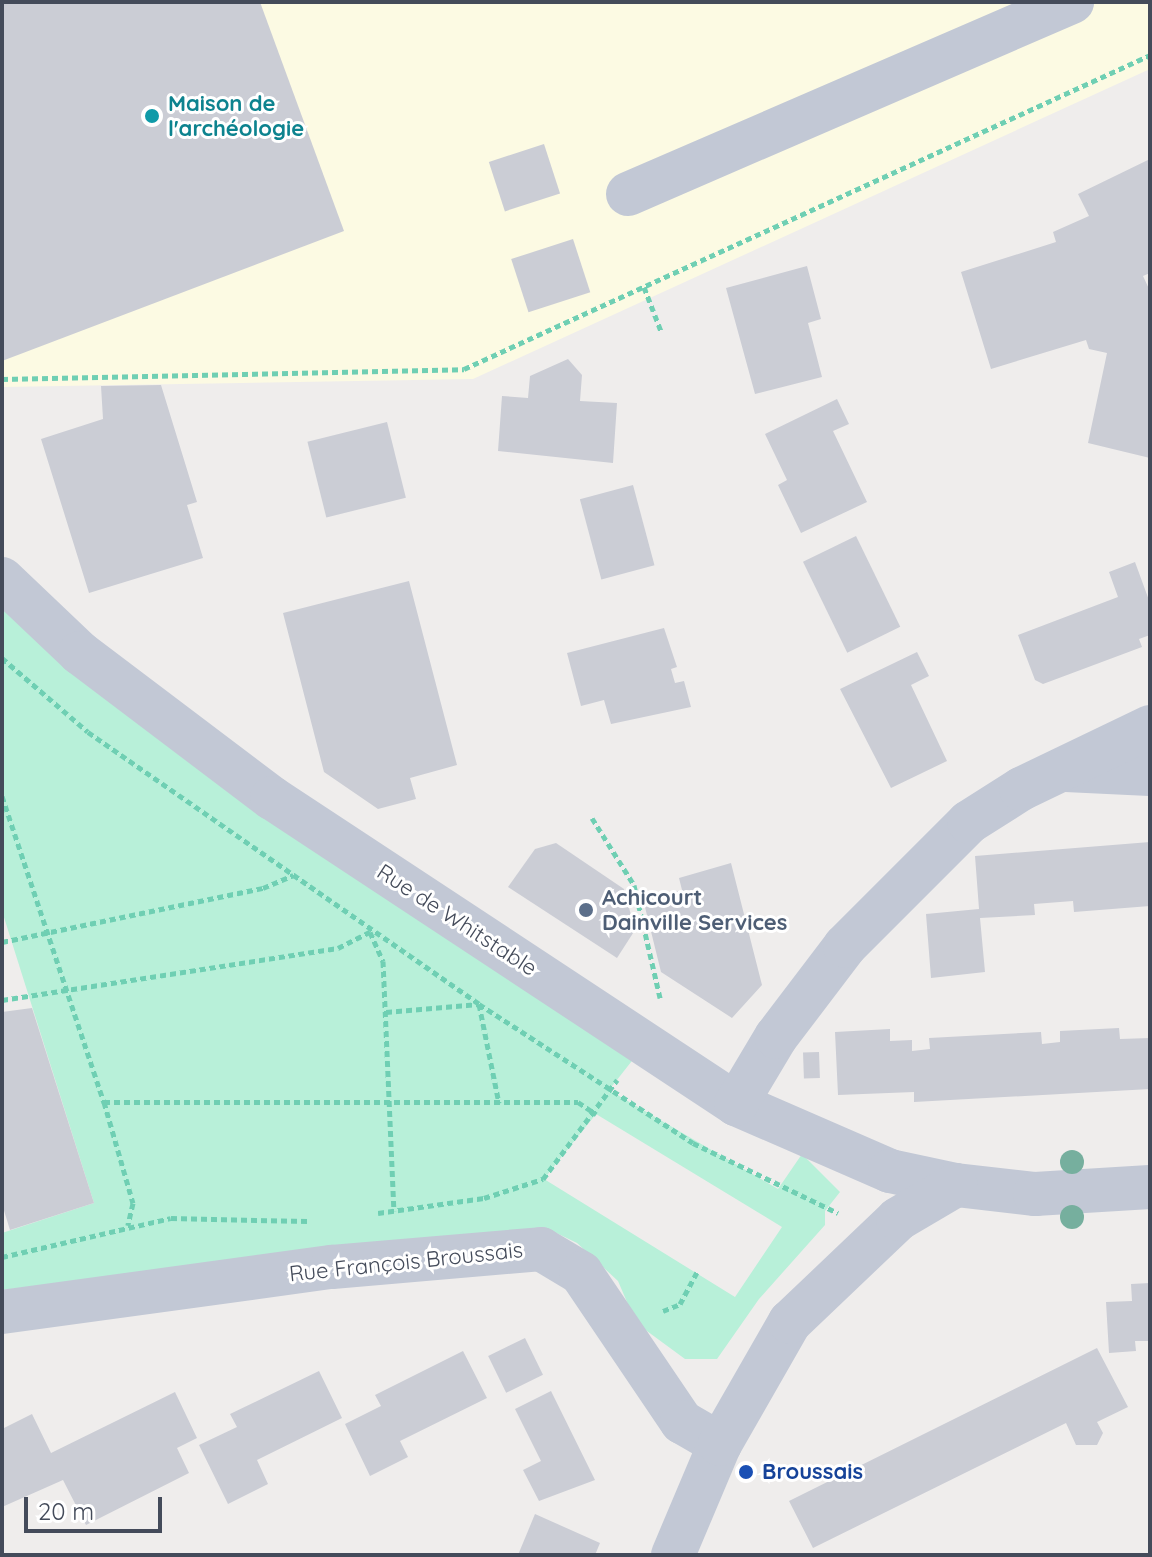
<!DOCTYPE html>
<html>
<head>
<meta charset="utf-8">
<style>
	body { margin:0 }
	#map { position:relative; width:1152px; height:1557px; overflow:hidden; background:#efedec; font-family:Quicksand,sans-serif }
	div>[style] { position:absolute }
	.commercial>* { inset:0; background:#fcfae3 }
	.green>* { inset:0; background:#b8f0d9 }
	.building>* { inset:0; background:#cbcdd5; transform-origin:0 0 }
	.path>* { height:5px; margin-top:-2.5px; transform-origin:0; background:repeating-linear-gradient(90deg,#6fcfb3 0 6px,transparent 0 10px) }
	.minor>* { height:44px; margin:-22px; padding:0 22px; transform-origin:22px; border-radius:22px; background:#c2c8d5 }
	.trees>* { width:24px; height:24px; margin:-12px; border-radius:50%; background:#76af9e }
	.dots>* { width:22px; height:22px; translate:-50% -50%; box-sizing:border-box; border:4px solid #fff; border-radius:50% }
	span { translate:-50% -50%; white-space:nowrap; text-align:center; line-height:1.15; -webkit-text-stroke:6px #fff; paint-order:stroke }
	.culture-label { font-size:22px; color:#0d838f; font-weight:700 }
	.left { translate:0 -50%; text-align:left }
	.service-label { font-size:22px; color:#4e5e75; font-weight:700 }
	.street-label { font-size:22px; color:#444b5a }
	.transit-label { font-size:22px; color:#164399; font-weight:700 }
	.frame { position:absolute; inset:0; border:4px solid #444b5a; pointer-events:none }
	.scale { position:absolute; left:24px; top:1497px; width:138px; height:36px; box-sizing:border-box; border:4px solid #444b5a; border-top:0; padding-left:10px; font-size:24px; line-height:28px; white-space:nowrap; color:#444b5a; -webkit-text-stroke:6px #fff; paint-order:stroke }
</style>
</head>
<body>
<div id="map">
	<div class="commercial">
		<i style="clip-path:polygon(2px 2px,1150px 2px,1150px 69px,473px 379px,2px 387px)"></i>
	</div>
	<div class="green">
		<i style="clip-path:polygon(evenodd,2px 579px,646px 1043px,609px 1090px,778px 1189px,802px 1154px,840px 1192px,825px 1211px,825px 1225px,759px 1299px,717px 1359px,685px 1359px,636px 1323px,618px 1281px,577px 1243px,544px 1227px,2px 1290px,2px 1233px,94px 1203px,2px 911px,2px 579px,596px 1114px,782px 1227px,735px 1297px,544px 1179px,596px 1114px)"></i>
	</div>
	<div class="building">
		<i style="clip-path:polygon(2px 2px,260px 2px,344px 231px,2px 361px)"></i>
		<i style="left:544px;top:144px;width:52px;height:58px;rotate:72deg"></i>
		<i style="clip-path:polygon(1150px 159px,1150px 273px,1143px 276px,1150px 291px,1150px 458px,1088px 443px,1107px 353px,1089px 349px,1086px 340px,991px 369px,961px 272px,1056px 242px,1053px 232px,1089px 216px,1078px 194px)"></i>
		<i style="left:573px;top:239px;width:56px;height:65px;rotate:72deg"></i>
		<i style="clip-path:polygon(807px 266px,821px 319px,808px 323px,822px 377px,755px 394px,726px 288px)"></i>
		<i style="clip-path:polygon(568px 359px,582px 375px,580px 401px,617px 403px,613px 463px,498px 451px,502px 396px,528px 398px,530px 376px)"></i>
		<i style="clip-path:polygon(161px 385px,197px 502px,187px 505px,203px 558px,89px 593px,41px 439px,103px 419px,101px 386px)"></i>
		<i style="clip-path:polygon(837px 399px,849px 424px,833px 431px,867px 502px,801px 533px,778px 485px,787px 480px,765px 434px)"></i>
		<i style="left:387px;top:422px;width:78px;height:82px;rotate:76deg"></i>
		<i style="left:633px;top:485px;width:83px;height:55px;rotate:75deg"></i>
		<i style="left:856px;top:536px;width:101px;height:59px;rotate:64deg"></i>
		<i style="clip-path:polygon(1135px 562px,1150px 603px,1150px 635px,1139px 639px,1142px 647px,1043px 684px,1035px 680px,1018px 635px,1118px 597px,1109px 572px)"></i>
		<i style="clip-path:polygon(409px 581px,457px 765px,410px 778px,416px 799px,378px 809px,324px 772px,283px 613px)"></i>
		<i style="clip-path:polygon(664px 628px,677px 667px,671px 669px,675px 683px,684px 681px,691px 707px,611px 724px,604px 700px,581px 706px,567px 653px)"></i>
		<i style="clip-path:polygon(917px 652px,929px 676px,911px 685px,947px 761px,891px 788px,840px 689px)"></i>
		<i style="clip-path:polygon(1150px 842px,1150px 906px,1074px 912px,1073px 901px,1034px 904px,1035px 915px,980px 918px,985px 972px,931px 978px,926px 914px,979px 909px,975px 856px)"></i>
		<i style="clip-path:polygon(556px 843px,624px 889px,635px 930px,617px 958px,508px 887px,535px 849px)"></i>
		<i style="clip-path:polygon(731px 863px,762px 985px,732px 1018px,661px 972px,643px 899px,682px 890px,679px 878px)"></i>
		<i style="clip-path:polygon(32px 1008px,94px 1203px,10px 1230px,2px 1204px,2px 1012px)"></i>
		<i style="clip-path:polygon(1119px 1028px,1120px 1039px,1150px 1038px,1150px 1089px,914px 1102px,914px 1092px,838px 1095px,835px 1032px,890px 1029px,890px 1041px,912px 1040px,912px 1051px,930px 1049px,929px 1038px,1041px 1032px,1042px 1044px,1060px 1042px,1060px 1031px)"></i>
		<i style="left:819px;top:1052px;width:26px;height:16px;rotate:88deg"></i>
		<i style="clip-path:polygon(1150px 1283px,1150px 1341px,1135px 1341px,1136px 1351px,1109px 1353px,1106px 1302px,1132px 1301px,1131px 1284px)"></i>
		<i style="left:525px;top:1338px;width:41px;height:41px;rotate:64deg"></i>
		<i style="clip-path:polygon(1097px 1348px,1128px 1407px,1097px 1422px,1103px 1433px,1097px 1445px,1076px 1445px,1066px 1423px,813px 1548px,789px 1501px)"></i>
		<i style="clip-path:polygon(463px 1351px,487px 1398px,400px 1441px,408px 1457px,370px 1476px,345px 1424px,381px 1406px,375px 1395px)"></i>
		<i style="clip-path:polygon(319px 1371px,342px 1418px,257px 1460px,268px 1484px,228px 1504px,199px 1445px,237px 1427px,230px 1414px)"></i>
		<i style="clip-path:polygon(551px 1391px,595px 1480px,539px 1501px,523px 1470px,541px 1461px,515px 1409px)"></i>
		<i style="clip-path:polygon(175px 1392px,197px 1438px,177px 1448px,189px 1473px,86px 1525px,63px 1480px,2px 1507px,2px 1429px,32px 1414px,51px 1453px)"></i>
		<i style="clip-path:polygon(535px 1514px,600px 1543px,595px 1555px,518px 1555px)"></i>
	</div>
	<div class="path">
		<i style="left:644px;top:287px;width:47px;rotate:68.9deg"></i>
		<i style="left:2px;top:379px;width:462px;rotate:-1.2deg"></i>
		<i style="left:464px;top:369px;width:754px;rotate:-24.59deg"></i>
		<i style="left:2px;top:658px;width:113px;rotate:40.7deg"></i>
		<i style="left:88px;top:732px;width:476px;rotate:34.8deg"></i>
		<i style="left:479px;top:1004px;width:255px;rotate:33deg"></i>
		<i style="left:693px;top:1143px;width:161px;rotate:25.8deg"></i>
		<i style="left:2px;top:796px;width:323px;rotate:71.6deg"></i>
		<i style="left:104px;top:1102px;width:105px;rotate:74deg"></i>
		<i style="left:133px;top:1203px;width:23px;rotate:103deg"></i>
		<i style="left:592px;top:818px;width:79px;rotate:57.9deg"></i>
		<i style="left:634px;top:885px;width:116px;rotate:77deg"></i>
		<i style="left:2px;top:942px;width:267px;rotate:-11.7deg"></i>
		<i style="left:263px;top:888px;width:33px;rotate:-23deg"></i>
		<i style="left:2px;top:1000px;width:340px;rotate:-8.8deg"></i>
		<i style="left:338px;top:948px;width:36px;rotate:-27deg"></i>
		<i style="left:370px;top:932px;width:32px;rotate:66deg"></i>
		<i style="left:383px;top:961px;width:250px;rotate:87.5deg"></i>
		<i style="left:386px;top:1012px;width:93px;rotate:-4.9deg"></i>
		<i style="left:479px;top:1004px;width:101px;rotate:78.6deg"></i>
		<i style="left:104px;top:1102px;width:474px"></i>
		<i style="left:578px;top:1102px;width:22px;rotate:34deg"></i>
		<i style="left:378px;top:1213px;width:107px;rotate:-8.1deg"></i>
		<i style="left:484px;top:1198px;width:62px;rotate:-17.9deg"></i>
		<i style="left:543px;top:1179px;width:124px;rotate:-53.2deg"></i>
		<i style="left:2px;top:1257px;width:173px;rotate:-13deg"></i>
		<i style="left:171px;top:1218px;width:137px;rotate:1.3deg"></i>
		<i style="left:663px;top:1311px;width:18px;rotate:-22deg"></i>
		<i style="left:680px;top:1304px;width:36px;rotate:-62deg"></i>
	</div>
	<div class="minor">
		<i style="left:628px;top:194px;width:484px;rotate:-23.4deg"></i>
		<i style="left:2px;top:579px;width:108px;rotate:43.5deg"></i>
		<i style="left:80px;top:653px;width:241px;rotate:37.1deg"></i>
		<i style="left:272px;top:798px;width:556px;rotate:33.4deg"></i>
		<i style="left:736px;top:1104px;width:168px;rotate:23.5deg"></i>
		<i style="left:890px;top:1171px;width:67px;rotate:12deg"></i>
		<i style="left:956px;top:1185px;width:80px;rotate:6.5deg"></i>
		<i style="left:1035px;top:1194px;width:115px;rotate:-3.5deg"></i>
		<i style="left:1066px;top:770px;width:84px;rotate:2.7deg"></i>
		<i style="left:736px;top:1104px;width:78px;rotate:-59.2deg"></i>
		<i style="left:776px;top:1037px;width:114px;rotate:-52.8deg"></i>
		<i style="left:845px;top:946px;width:175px;rotate:-45deg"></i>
		<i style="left:969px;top:822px;width:62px;rotate:-32.4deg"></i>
		<i style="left:1021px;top:789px;width:143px;rotate:-25.7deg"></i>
		<i style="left:2px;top:1312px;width:333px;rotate:-7.8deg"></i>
		<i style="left:332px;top:1267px;width:210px;rotate:-4.9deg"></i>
		<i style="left:541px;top:1249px;width:47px;rotate:31deg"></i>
		<i style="left:581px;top:1273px;width:180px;rotate:55.9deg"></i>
		<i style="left:682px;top:1422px;width:44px;rotate:30.1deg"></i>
		<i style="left:673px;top:1555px;width:121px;rotate:-67.1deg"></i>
		<i style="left:720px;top:1444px;width:141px;rotate:-60.2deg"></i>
		<i style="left:790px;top:1322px;width:149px;rotate:-43.6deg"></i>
		<i style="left:898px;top:1219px;width:67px;rotate:-30.4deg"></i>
	</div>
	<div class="trees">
		<i style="left:1072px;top:1162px"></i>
		<i style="left:1072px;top:1217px"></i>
	</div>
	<div class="dots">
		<i style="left:152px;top:116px;background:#0f9aa8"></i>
		<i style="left:586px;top:910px;background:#5c6f8a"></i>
		<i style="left:746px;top:1472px;background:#1a4fb4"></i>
	</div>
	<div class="culture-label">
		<span class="left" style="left:168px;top:116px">Maison de<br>l'archéologie</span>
	</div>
	<div class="service-label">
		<span class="left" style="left:602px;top:910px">Achicourt<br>Dainville Services</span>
	</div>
	<div class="street-label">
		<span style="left:457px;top:920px;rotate:33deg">Rue de Whitstable</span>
		<span style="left:406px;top:1262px;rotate:-6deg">Rue François Broussais</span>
	</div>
	<div class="transit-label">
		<span class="left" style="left:762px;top:1472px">Broussais</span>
	</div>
	<div class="frame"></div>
	<div class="scale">20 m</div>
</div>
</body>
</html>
